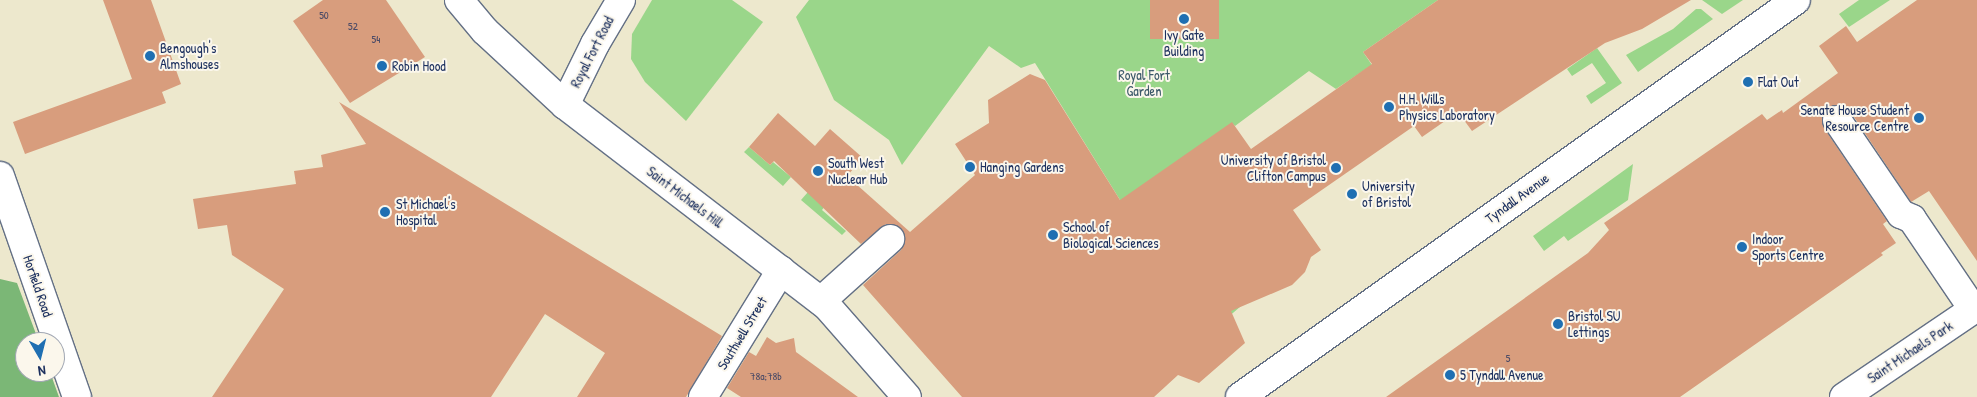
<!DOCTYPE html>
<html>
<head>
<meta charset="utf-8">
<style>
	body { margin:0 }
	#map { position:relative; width:1977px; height:397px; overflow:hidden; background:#ede8cd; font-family:"Patrick Hand",sans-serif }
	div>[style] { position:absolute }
	.green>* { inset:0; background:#9ad68a }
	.forest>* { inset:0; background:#7bb776 }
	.building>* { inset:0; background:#d89d7d; transform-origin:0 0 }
	.roads { filter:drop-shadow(1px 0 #647085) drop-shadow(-1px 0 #647085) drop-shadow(0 1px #647085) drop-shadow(0 -1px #647085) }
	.minor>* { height:28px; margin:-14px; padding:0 14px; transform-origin:14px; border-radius:14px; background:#fff }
	.dots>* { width:14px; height:14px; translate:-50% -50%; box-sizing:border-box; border:2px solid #fbf7ec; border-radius:50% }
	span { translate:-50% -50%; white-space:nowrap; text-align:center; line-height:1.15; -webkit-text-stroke:4px #fbf7ec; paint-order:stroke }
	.number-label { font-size:11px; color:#4a4a66 }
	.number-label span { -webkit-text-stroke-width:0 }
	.poi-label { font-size:14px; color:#1b2f5e }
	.left { translate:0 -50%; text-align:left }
	.right { translate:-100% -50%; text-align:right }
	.street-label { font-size:14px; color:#1b2f5e }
	.park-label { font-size:14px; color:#3b5969 }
	.north { position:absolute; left:15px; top:332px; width:50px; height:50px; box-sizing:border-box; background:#fbf7ec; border:1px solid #a1a7b3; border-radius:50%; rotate:172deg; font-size:14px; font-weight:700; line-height:20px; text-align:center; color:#1b2f5e }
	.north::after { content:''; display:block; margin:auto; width:18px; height:22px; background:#1f6fb2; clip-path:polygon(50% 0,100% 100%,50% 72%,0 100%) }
</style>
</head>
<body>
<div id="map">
	<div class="green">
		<i style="clip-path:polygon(652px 0,732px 0,763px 22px,686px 121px,645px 82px,631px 59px,632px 34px)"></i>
		<i style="clip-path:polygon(809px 0,1438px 0,1363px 52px,1372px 65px,1336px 89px,1309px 71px,1235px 126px,1232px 123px,1241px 306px,1226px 319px,1130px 216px,1035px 63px,1021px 68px,989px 46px,902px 165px,889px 140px,834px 100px,796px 17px)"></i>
		<i style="clip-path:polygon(1702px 0,1743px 0,1722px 14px)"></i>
		<i style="clip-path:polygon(1859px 0,1890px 0,1849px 27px,1839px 14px)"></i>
		<i style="clip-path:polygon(1696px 9px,1701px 9px,1713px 19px,1638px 72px,1626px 55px,1673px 29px)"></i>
		<i style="clip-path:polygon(1597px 48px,1622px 83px,1591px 104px,1586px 96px,1606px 83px,1592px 63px,1572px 76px,1567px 69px)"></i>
		<i style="clip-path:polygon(749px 147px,770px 165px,773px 162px,791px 177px,783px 186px,744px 152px)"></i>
		<i style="clip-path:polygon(1633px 164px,1628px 200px,1568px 241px,1564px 236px,1544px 251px,1533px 236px)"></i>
		<i style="clip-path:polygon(808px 192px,825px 206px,822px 210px,846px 231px,842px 235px,801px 200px)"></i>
	</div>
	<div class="forest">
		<i style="clip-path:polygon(0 279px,17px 283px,39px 342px,25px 342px,25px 372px,50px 372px,59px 397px,0 397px)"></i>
	</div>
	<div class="building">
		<i style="clip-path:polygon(103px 0,151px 0,181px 84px,162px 92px,166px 103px,25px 154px,13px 122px,132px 79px)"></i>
		<i style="clip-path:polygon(323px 0,386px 0,425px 57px,350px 103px,293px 21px)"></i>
		<i style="left:1150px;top:0;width:69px;height:39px"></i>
		<i style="clip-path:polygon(1438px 0,1691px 0,1642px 29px,1605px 43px,1472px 131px,1458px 112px,1422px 137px,1414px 126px,1293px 210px,1321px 250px,1311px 257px,1305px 272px,1292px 285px,1231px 311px,1245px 343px,1199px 383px,1178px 375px,1154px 397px,962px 397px,863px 285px,901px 250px,905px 243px,902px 229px,886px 224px,861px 244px,774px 161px,770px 165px,749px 147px,778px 113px,815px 146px,830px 129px,863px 158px,847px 176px,910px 232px,975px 175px,955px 144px,989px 123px,988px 100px,1030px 74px,1045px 80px,1120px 200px,1232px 122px,1251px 149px,1372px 64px,1363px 52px)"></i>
		<i style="clip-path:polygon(1917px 0,1977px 0,1977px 261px,1929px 191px,1911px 202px,1850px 111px,1835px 105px,1823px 114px,1824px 128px,1887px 221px,1883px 224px,1896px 243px,1881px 253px,1883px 255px,1680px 397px,1386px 397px,1588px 253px,1609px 230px,1604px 223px,1762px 114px,1767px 120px,1782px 110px,1783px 113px,1838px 73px,1819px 46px,1846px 26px,1857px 42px)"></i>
		<i style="clip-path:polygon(339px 102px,722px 336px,686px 397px,577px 397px,605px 353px,545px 314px,491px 397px,212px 397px,284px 289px,232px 255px,227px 225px,198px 229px,193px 199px,296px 184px,294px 171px,323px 167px,321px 155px,366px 144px)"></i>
		<i style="clip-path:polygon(767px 337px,776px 343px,794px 338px,796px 352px,858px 397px,741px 397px,727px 388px,749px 352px,756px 356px)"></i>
	</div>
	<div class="roads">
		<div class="minor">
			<i style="left:459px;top:0;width:40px;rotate:50deg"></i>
			<i style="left:485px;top:31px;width:109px;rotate:42.8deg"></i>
			<i style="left:565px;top:105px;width:330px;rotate:37.5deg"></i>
			<i style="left:827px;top:306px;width:121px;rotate:48.7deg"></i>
			<i style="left:565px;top:105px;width:68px;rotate:-63.8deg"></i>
			<i style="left:595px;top:44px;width:51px;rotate:-59.4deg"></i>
			<i style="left:1837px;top:120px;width:114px;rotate:55.8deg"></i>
			<i style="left:1901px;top:214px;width:12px;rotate:24deg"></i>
			<i style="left:1912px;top:219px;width:109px;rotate:55.9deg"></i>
			<i style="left:0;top:176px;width:234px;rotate:70.8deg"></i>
			<i style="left:821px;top:301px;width:93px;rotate:-41.9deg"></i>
			<i style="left:703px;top:397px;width:149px;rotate:-58.4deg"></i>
			<i style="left:1240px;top:397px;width:683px;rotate:-35.53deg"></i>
			<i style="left:1844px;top:397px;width:161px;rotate:-34.1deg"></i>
		</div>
	</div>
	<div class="dots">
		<i style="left:1184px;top:19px;background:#1f6fb2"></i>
		<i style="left:150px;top:56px;background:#1f6fb2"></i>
		<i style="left:382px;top:66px;background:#1f6fb2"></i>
		<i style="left:1748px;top:82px;background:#1f6fb2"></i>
		<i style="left:1389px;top:107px;background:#1f6fb2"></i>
		<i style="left:1919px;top:118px;background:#1f6fb2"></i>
		<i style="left:970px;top:167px;background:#1f6fb2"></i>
		<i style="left:1336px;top:168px;background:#1f6fb2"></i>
		<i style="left:818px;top:171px;background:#1f6fb2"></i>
		<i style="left:1352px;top:194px;background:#1f6fb2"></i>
		<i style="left:385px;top:212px;background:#1f6fb2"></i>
		<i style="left:1053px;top:235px;background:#1f6fb2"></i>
		<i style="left:1742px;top:247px;background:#1f6fb2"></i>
		<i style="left:1558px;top:324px;background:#1f6fb2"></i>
		<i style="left:1450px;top:375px;background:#1f6fb2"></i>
	</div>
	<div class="number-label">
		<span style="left:324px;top:15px">50</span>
		<span style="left:353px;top:26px">52</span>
		<span style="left:376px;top:39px">54</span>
		<span style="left:1508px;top:358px">5</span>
		<span style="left:766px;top:376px">78a;78b</span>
	</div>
	<div class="poi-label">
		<span style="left:1184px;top:43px">Ivy Gate<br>Building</span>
		<span class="left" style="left:160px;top:56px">Bengough's<br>Almshouses</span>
		<span class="left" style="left:392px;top:66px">Robin Hood</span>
		<span class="left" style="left:1758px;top:82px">Flat Out</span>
		<span class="left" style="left:1399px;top:107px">H.H. Wills<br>Physics Laboratory</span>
		<span class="right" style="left:1909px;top:118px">Senate House Student<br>Resource Centre</span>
		<span class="right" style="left:1326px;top:168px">University of Bristol<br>Clifton Campus</span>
		<span class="left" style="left:828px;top:171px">South West<br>Nuclear Hub</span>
		<span class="left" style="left:980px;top:167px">Hanging Gardens</span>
		<span class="left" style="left:1362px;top:194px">University<br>of Bristol</span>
		<span class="left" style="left:396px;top:212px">St Michael's<br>Hospital</span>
		<span class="left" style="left:1063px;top:235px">School of<br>Biological Sciences</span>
		<span class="left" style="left:1752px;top:247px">Indoor<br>Sports Centre</span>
		<span class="left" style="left:1568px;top:324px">Bristol SU<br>Lettings</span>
		<span class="left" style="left:1460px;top:375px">5 Tyndall Avenue</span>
	</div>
	<div class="street-label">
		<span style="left:592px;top:52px;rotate:-63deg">Royal Fort Road</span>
		<span style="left:685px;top:197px;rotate:37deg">Saint Michaels Hill</span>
		<span style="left:1517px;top:198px;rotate:-36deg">Tyndall Avenue</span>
		<span style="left:38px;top:286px;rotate:71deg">Horfield Road</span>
		<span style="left:742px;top:333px;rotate:-59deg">Southwell Street</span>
		<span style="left:1910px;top:352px;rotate:-34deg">Saint Michaels Park</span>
	</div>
	<div class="park-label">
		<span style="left:1144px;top:83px">Royal Fort<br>Garden</span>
	</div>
	<div class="north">N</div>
</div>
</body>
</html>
